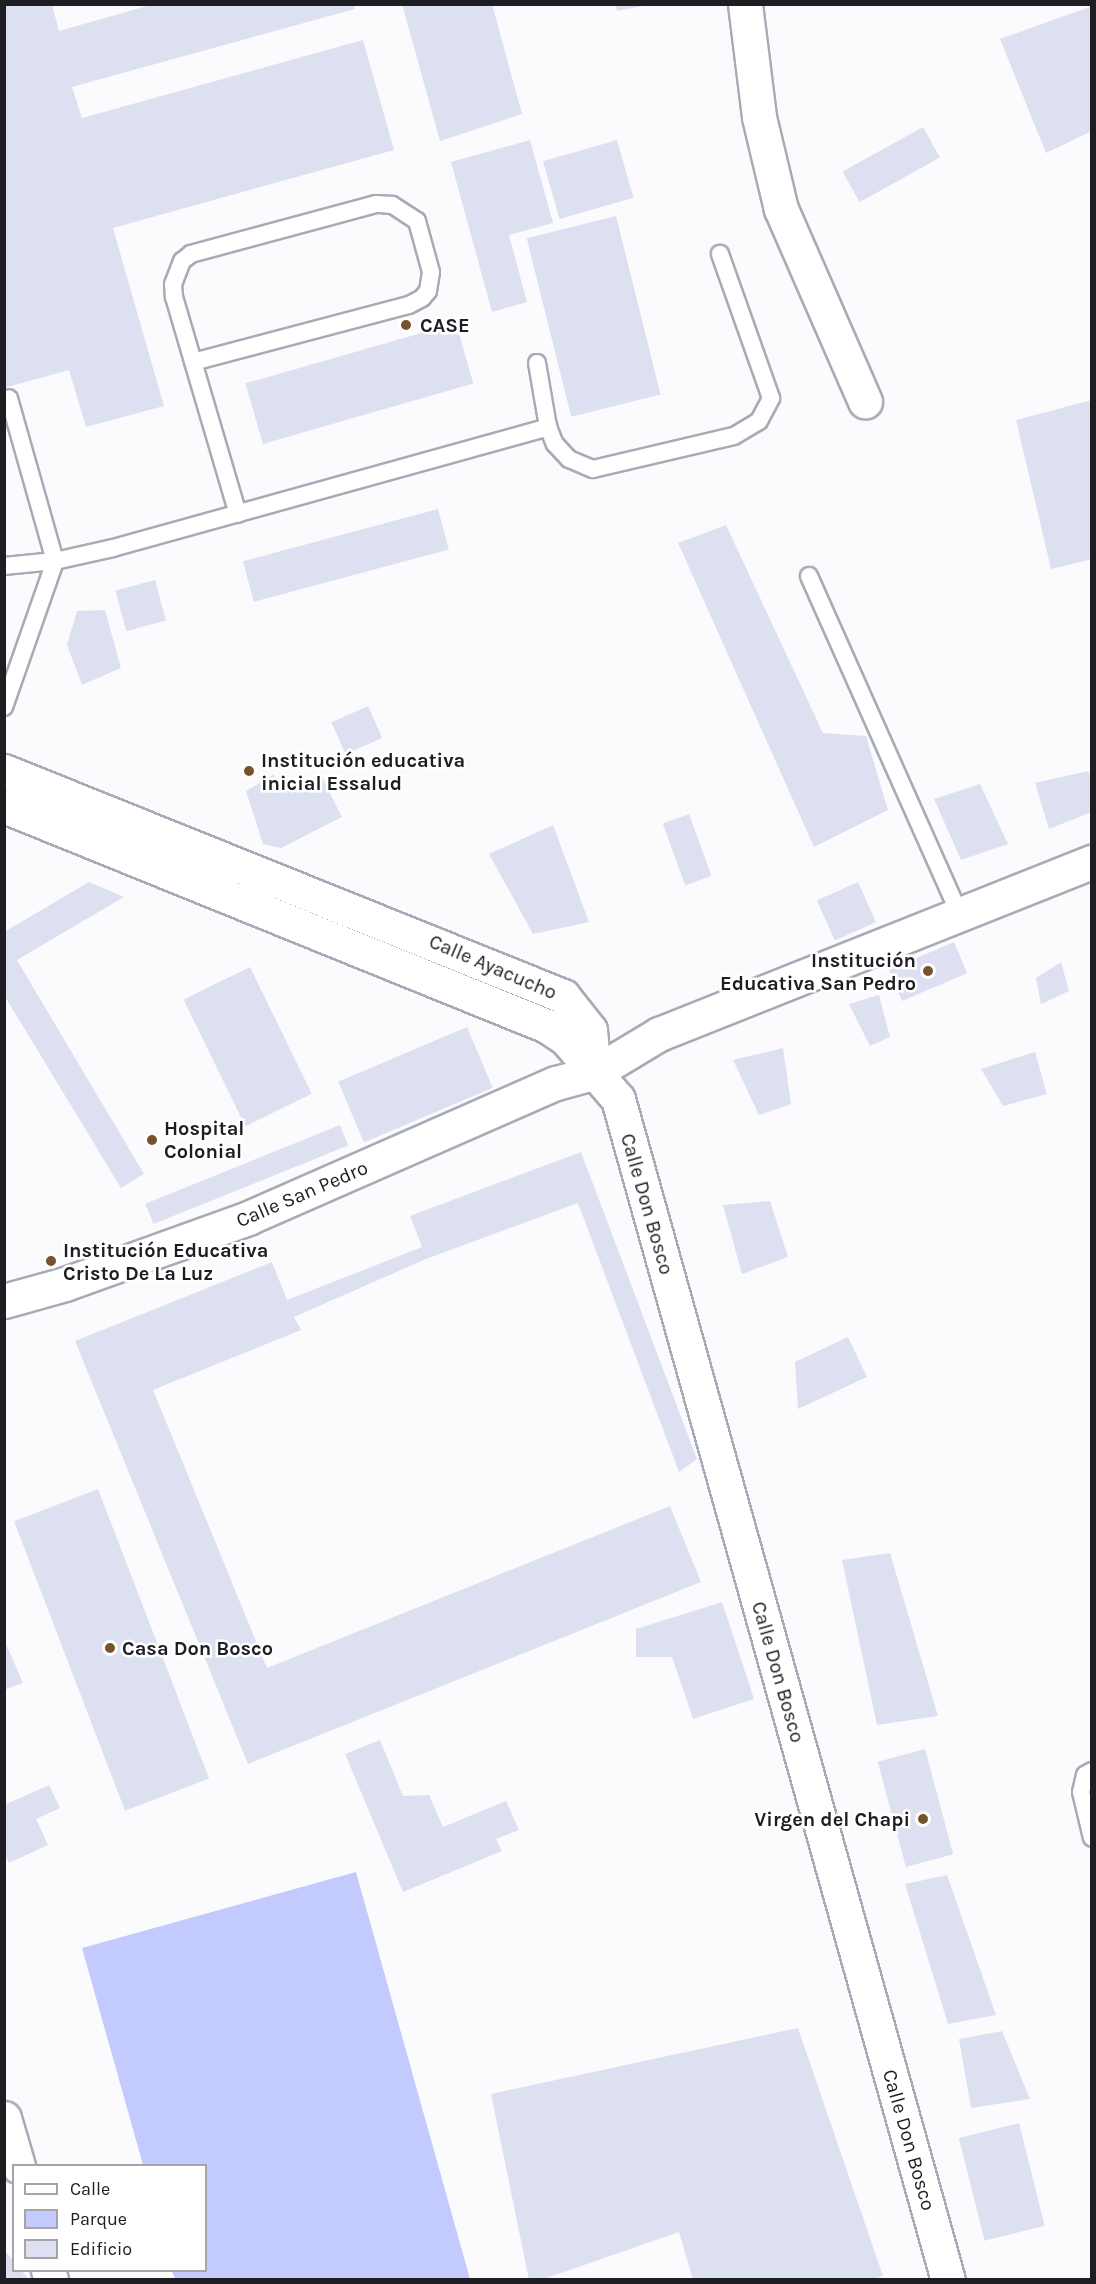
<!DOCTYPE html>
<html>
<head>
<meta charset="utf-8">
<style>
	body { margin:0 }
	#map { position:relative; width:1096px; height:2284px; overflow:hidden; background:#fbfbfe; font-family:Karla,sans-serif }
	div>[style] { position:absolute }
	.green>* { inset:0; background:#c3cbfe }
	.building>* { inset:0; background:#dde0f1; transform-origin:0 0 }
	.roads { filter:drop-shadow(2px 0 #a8aab5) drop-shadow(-2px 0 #a8aab5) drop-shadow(0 2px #a8aab5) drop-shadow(0 -2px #a8aab5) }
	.service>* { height:16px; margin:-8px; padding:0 8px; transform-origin:8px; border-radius:8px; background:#fff }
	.minor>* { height:33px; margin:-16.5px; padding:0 16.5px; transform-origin:16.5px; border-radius:16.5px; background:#fff }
	.tertiary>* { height:33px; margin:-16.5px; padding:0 16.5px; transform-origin:16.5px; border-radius:16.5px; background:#fff }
	.dots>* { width:16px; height:16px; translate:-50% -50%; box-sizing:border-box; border:3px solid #fff; border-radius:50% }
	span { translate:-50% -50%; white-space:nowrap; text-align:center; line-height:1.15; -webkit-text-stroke:5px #fff; paint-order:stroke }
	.poi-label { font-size:20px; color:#1d1d22; font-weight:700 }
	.left { translate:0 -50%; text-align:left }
	.right { translate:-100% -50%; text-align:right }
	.street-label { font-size:20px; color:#1d1d22 }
	.frame { position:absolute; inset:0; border:6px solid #1d1d22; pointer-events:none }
	.legend { position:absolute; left:12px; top:2164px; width:195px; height:108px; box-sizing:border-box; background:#fff; border:2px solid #a5a5a7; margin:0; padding:8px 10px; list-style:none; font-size:18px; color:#1d1d22 }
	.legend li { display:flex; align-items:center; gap:12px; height:30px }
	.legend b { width:30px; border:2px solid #a5a5a7 }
</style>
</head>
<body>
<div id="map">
	<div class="green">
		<i style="clip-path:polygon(356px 1872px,470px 2279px,175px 2279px,172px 2271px,206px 2270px,206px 2166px,143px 2165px,82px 1948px)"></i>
	</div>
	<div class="building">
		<i style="clip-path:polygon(4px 4px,52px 4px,59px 31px,154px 4px,353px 4px,355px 9px,72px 87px,82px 118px,363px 40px,394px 150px,113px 228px,164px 406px,86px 427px,69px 370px,4px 388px)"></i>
		<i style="clip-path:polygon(402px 4px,492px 4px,522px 114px,440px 141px)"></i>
		<i style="clip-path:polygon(615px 4px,643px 4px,643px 6px,617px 11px)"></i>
		<i style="clip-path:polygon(1092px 6px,1092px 131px,1046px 153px,1000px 39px)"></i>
		<i style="left:923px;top:127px;width:35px;height:92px;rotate:61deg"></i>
		<i style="clip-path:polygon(530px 140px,553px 223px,509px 235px,527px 302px,492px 312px,451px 162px)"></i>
		<i style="left:617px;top:140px;width:60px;height:77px;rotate:74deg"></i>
		<i style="left:616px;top:216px;width:184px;height:92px;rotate:76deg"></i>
		<i style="left:456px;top:323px;width:63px;height:219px;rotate:74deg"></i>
		<i style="clip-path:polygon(1092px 400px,1092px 559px,1051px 569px,1016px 420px)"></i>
		<i style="left:438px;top:509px;width:42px;height:202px;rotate:75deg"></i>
		<i style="clip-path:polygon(726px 525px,823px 733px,866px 736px,888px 810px,814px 847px,678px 543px)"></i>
		<i style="left:155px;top:580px;width:42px;height:41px;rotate:75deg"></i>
		<i style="clip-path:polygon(105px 610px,121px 668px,82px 685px,67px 645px,77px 611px)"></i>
		<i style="left:368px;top:706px;width:35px;height:40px;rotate:66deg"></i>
		<i style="clip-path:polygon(1088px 771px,1092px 778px,1092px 812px,1049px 829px,1035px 783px)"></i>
		<i style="clip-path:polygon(274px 774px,277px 793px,322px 777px,342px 817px,281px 848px,263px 844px,246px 791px)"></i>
		<i style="clip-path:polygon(980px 784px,1008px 844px,961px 860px,934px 799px)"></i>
		<i style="left:689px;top:814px;width:66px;height:28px;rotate:70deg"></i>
		<i style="clip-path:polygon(553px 825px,589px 922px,533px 934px,489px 854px)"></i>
		<i style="clip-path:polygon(89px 882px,124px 897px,17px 960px,144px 1174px,121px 1188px,4px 995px,4px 932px)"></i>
		<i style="left:858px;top:882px;width:44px;height:45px;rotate:66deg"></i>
		<i style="left:954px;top:942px;width:34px;height:71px;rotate:67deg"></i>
		<i style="clip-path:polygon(1061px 962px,1069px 991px,1041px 1004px,1036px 978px)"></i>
		<i style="left:250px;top:967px;width:141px;height:74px;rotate:64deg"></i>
		<i style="clip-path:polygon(879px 995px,890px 1037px,870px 1046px,849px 1004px)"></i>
		<i style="left:467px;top:1027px;width:66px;height:140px;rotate:67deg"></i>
		<i style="clip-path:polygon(783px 1048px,791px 1104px,759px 1115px,733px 1060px)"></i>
		<i style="clip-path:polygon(1035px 1052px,1047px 1094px,1003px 1106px,981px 1069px)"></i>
		<i style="left:340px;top:1125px;width:22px;height:210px;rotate:68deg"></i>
		<i style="clip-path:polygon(581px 1152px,697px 1459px,679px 1472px,578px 1203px,426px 1259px,294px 1317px,301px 1330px,153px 1390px,267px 1668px,670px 1506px,701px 1582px,248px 1764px,75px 1341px,272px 1262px,287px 1300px,422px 1247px,410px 1216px)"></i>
		<i style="clip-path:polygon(770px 1201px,788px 1257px,742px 1274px,723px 1205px)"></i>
		<i style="clip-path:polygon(848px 1337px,867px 1377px,798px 1409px,795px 1362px)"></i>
		<i style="left:98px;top:1489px;width:310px;height:90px;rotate:69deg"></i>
		<i style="clip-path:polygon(890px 1553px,938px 1716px,877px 1725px,842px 1560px)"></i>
		<i style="clip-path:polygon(722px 1602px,754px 1699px,693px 1719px,672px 1657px,636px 1657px,636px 1629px)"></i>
		<i style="clip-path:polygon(4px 1639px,23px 1683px,4px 1690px)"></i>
		<i style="clip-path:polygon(380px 1740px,403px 1796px,429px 1795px,443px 1827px,506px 1801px,519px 1830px,496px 1839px,502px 1851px,403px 1892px,345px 1754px)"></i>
		<i style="left:925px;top:1749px;width:109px;height:49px;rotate:75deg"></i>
		<i style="clip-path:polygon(49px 1785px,60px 1808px,36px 1819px,48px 1845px,9px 1863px,4px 1853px,4px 1805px)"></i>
		<i style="clip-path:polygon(947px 1875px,996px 2015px,948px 2024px,905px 1884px)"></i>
		<i style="clip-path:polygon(798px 2028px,883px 2276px,869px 2280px,693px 2280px,679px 2232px,541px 2280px,529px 2280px,491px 2094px)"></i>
		<i style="clip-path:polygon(1002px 2031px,1030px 2099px,971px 2108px,959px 2039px)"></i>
		<i style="left:1019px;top:2123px;width:106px;height:62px;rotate:76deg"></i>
		<i style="clip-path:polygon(6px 2252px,14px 2261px,14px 2270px,21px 2270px,29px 2280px,4px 2280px)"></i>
	</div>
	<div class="roads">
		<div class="service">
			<i style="left:193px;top:362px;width:223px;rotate:-14.8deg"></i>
			<i style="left:409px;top:305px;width:15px;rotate:-28deg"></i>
			<i style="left:422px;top:298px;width:9px;rotate:-49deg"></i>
			<i style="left:428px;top:291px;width:19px;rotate:-81deg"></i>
			<i style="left:431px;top:272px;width:53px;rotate:-105.4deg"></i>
			<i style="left:417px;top:221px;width:30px;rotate:-147deg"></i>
			<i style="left:392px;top:205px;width:16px;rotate:-176deg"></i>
			<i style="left:376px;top:204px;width:192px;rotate:164.9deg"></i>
			<i style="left:191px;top:254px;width:11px;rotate:142deg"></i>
			<i style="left:182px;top:261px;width:25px;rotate:111deg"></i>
			<i style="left:173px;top:284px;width:13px;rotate:86deg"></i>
			<i style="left:174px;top:297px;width:226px;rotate:73.6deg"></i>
			<i style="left:537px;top:363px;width:65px;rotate:80.2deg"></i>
			<i style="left:548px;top:427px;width:18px;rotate:68deg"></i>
			<i style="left:555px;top:444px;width:21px;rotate:47deg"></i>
			<i style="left:569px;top:459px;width:26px;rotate:23deg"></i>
			<i style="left:593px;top:469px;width:145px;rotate:-13.2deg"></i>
			<i style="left:734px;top:436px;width:29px;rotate:-31deg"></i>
			<i style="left:759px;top:421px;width:26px;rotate:-62deg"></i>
			<i style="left:771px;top:398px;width:153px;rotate:-109.5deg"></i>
			<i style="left:4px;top:566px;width:51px;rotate:-5.6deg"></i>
			<i style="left:55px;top:561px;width:59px;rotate:-12.6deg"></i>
			<i style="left:113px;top:548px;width:452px;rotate:-15.5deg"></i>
			<i style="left:809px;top:576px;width:371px;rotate:66deg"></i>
			<i style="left:4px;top:707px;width:155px;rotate:-70.7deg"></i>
			<i style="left:55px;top:561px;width:169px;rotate:-105.8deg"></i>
			<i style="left:1092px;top:1771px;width:8px;rotate:150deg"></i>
			<i style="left:1085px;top:1775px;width:17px;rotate:103deg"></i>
			<i style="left:1081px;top:1792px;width:47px;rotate:76.6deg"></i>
		</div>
		<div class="minor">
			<i style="left:745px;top:4px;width:114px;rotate:82.9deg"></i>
			<i style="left:759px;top:117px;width:95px;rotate:76.6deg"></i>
			<i style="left:781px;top:209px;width:210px;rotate:66.4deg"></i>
			<i style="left:4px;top:1301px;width:63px;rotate:-15.6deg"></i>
			<i style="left:65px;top:1284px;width:195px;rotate:-19.8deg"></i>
			<i style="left:248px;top:1218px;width:336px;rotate:-23.7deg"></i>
			<i style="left:556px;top:1083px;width:39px;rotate:-15deg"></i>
			<i style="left:594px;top:1073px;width:76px;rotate:-31deg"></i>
			<i style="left:659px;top:1034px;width:466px;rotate:-21.7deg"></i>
			<i style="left:4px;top:2118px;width:50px;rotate:73.7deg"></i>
			<i style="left:48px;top:2270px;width:10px;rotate:73deg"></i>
		</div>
		<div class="tertiary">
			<i style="left:4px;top:771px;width:603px;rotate:21.93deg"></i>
			<i style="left:563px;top:996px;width:43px;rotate:51.5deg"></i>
			<i style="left:590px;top:1030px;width:43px;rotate:84.7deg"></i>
			<i style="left:4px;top:806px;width:586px;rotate:22.06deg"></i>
			<i style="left:547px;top:1026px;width:23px;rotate:34deg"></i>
			<i style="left:566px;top:1039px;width:79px;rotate:49.1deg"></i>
			<i style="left:618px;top:1099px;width:1226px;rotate:74.39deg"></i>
		</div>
	</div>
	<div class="dots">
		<i style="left:406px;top:325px;background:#76532c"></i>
		<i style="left:249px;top:771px;background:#76532c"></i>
		<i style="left:928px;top:971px;background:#76532c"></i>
		<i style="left:152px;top:1140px;background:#76532c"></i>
		<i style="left:51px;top:1261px;background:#76532c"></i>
		<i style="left:110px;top:1648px;background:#76532c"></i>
		<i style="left:923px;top:1819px;background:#76532c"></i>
	</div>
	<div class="poi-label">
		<span class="left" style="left:420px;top:325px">CASE</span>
		<span class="left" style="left:261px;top:772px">Institución educativa<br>inicial Essalud</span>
		<span class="right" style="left:916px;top:972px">Institución<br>Educativa San Pedro</span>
		<span class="left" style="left:164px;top:1140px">Hospital<br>Colonial</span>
		<span class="left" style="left:63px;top:1262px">Institución Educativa<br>Cristo De La Luz</span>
		<span class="left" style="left:122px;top:1648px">Casa Don Bosco</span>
		<span class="right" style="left:910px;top:1819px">Virgen del Chapi</span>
	</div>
	<div class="street-label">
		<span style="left:493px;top:967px;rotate:23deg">Calle Ayacucho</span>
		<span style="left:302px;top:1194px;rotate:-23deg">Calle San Pedro</span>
		<span style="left:647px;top:1204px;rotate:74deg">Calle Don Bosco</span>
		<span style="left:778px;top:1672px;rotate:74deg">Calle Don Bosco</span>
		<span style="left:909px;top:2140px;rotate:74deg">Calle Don Bosco</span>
	</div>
	<div class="frame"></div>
	<ul class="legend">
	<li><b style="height:8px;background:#fff"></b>Calle</li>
	<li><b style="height:16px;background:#c3cbfe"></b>Parque</li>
	<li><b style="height:16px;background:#dde0f1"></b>Edificio</li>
	</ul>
</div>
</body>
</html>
